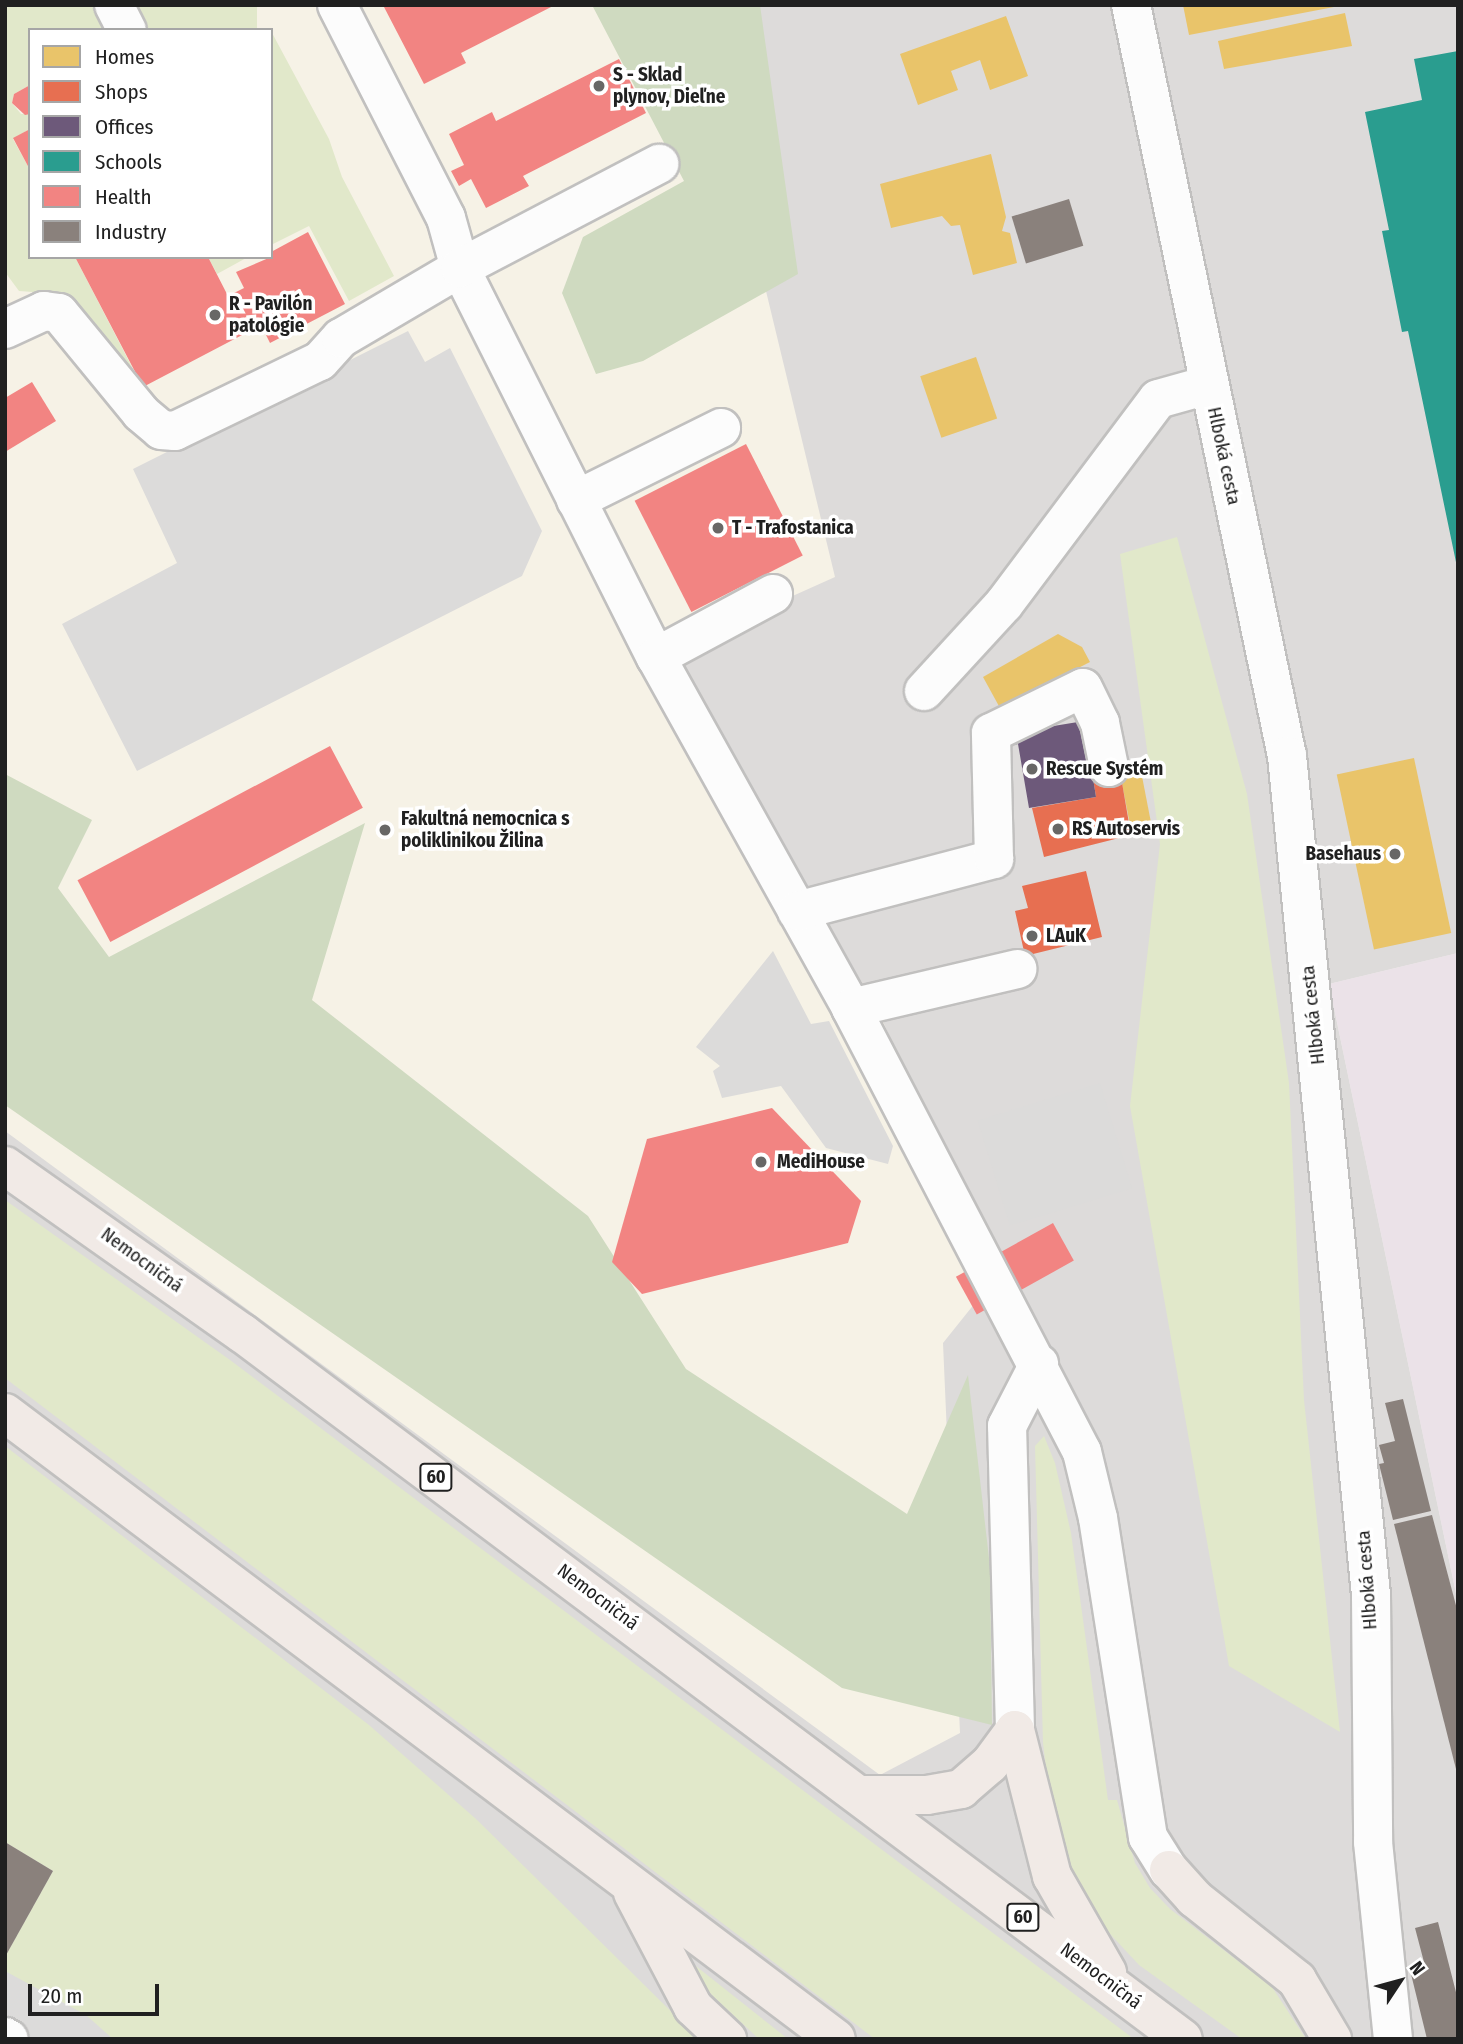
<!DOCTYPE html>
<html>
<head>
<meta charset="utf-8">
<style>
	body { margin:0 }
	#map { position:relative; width:1463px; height:2044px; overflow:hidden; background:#eeebe9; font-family:"Fira Sans Condensed",sans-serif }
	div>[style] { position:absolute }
	.residential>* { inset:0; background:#dddbda }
	.industrial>* { inset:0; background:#ebe2e8 }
	.education>* { inset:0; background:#f6f2e6 }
	.religious>* { inset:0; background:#dcdbda; transform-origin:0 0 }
	.grass>* { inset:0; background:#e1e8ca; transform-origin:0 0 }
	.forest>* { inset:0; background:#cfdac0 }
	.homes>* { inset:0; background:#e9c46a; transform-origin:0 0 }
	.shops>* { inset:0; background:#e76f51; transform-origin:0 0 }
	.offices>* { inset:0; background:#6d597a }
	.schools>* { inset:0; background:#2a9d8f }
	.health>* { inset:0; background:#f28482; transform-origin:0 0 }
	.industry>* { inset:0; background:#8a817c; transform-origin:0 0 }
	.roads { filter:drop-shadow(2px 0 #c1c0bf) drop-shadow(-2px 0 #c1c0bf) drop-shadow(0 2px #c1c0bf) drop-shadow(0 -2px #c1c0bf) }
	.minor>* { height:38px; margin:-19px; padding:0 19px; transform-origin:19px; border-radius:19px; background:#fcfcfc }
	.major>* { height:38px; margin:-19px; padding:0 19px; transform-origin:19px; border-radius:19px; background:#f1eae6 }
	.dots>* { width:19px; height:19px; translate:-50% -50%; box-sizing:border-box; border:4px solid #fff; border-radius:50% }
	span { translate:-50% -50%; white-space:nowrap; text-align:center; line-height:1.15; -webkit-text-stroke:7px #fff; paint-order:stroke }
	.shield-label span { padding:2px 5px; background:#fff; border:2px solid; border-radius:5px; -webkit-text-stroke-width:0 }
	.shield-label { font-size:18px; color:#202020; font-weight:700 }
	.poi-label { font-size:19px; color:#202020; font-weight:700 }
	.left { translate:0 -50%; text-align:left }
	.right { translate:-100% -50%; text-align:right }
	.street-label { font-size:19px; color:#202020 }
	.frame { position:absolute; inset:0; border:7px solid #202020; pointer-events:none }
	.legend { position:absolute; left:28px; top:28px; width:245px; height:231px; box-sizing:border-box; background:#fff; border:2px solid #a6a6a6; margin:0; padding:9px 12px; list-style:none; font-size:21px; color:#202020 }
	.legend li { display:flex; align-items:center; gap:14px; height:35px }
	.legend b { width:35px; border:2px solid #a6a6a6 }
	.north { position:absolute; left:1365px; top:1946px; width:70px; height:70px; -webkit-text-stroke:5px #fff; paint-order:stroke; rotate:54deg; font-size:19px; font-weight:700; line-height:28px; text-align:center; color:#202020 }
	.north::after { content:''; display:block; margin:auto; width:24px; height:32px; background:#202020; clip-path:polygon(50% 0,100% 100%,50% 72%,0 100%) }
	.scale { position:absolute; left:28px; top:1984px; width:131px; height:32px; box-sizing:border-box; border:4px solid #202020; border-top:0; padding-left:9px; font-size:21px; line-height:24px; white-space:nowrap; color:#202020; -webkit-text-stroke:5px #fff; paint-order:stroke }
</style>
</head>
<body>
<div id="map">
	<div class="residential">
		<i style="clip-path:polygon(evenodd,5px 5px,1458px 5px,1458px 953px,1329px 984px,1458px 1603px,1458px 2039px,5px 2039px,5px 5px,30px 30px,271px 30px,271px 257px,30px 257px,30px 30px)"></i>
	</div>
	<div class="industrial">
		<i style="clip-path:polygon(1458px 953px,1458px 1603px,1329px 984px)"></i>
	</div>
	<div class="education">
		<i style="clip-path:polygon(evenodd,5px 5px,697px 5px,835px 577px,656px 657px,875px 1003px,995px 1278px,943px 1343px,960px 1733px,880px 1775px,5px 1131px,5px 5px,30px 30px,271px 30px,271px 257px,30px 257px,30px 30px)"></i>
	</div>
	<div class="religious">
		<i style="clip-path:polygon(408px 331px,425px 362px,450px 348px,542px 531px,522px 576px,137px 771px,62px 624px,177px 563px,133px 469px)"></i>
		<i style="clip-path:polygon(773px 951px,811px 1024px,829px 1021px,893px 1146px,888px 1164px,826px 1148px,781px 1086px,722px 1098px,713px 1071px,720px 1066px,696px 1047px)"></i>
		<i style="left:1100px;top:1083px;width:110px;height:128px;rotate:73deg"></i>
		<i style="clip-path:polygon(5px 1971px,86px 2015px,113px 2039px,5px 2039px)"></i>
	</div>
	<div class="grass">
		<i style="clip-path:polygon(5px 5px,102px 5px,115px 30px,30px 30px,30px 85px,14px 94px,12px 103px,21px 114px,30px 114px,30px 129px,13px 139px,30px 170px,30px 257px,75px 257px,133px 369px,127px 373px,60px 294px,19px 291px,5px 272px)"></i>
		<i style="left:137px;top:5px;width:120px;height:25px"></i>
		<i style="clip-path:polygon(271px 31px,329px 139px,342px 177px,394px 276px,349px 301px,309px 226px,271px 245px)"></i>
		<i style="clip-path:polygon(208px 257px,248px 257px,217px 274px)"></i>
		<i style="clip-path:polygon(1177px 537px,1247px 794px,1289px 1083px,1304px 1400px,1340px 1732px,1229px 1666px,1130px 1106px,1160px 844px,1120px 554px)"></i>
		<i style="clip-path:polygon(5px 1200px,230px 1360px,1134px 2039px,875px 2039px,5px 1378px)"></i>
		<i style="clip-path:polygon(1044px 1436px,1055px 1463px,1071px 1533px,1108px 1800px,1117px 1800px,1135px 1863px,1150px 1888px,1170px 1909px,1272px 1987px,1306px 2039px,1242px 2039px,1139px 1965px,1098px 1921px,1069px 1868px,1051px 1810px,1043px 1743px,1035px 1446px)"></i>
		<i style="clip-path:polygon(5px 1446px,369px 1725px,476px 1819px,699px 2039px,113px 2039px,86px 2015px,5px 1971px,5px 1957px,53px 1871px,5px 1842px)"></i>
		<i style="clip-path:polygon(663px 1940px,788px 2039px,759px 2039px,658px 1945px)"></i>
	</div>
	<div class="forest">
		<i style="clip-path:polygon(592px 5px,760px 5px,798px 274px,643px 361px,596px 374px,562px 293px,583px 237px,684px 181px)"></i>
		<i style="clip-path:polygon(5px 774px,92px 820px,58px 888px,109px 957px,365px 823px,312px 1000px,588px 1216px,686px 1369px,907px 1514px,968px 1375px,990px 1567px,992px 1725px,842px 1688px,5px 1105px)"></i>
	</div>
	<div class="homes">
		<i style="clip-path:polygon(1183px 5px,1334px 5px,1334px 7px,1189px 35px)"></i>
		<i style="clip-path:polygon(1345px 13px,1352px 46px,1224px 69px,1218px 41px)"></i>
		<i style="clip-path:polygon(1006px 16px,1028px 76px,990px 90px,980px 60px,951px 71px,958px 90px,918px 105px,900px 54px)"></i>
		<i style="clip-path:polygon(991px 154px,1006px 217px,1002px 231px,1010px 233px,1017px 263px,973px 275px,960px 225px,951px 226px,942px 216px,891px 228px,880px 184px)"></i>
		<i style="left:976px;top:357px;width:65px;height:59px;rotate:71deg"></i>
		<i style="clip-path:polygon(1058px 634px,1082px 647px,1090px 662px,1000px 708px,983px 677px)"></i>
		<i style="left:1414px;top:758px;width:179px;height:79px;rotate:78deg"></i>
		<i style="left:1140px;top:766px;width:65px;height:21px;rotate:79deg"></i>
	</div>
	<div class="shops">
		<i style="clip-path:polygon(1120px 771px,1131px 835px,1044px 857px,1032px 808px,1096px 797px,1093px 778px)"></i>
		<i style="clip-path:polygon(1086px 871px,1102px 937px,1025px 956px,1015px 911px,1028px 908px,1022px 886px)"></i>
		<i style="left:1049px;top:1234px;width:27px;height:32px;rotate:62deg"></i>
	</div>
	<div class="offices">
		<i style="clip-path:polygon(1084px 721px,1096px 797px,1029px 808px,1018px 744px,1009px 746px,1017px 732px)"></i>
	</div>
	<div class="schools">
		<i style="clip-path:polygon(1458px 51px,1458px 566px,1457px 567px,1408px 331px,1402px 332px,1382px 231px,1389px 230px,1365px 112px,1422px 100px,1414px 59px)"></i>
	</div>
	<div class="health">
		<i style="clip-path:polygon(555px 5px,461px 53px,466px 63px,424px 84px,384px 7px)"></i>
		<i style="clip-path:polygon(619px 59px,646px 113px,523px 176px,529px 186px,486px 208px,471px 179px,459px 186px,451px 171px,464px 165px,449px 134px,492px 112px,496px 121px)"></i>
		<i style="clip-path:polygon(30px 85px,30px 114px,25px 115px,12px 103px,14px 94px)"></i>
		<i style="clip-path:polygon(30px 129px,30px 170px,13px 138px)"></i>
		<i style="clip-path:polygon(308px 232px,345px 304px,270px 343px,261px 325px,143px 387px,75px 257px,208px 257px,228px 296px,244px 288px,236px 272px,271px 257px,271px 252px)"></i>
		<i style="clip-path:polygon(32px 382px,56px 421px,5px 452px,5px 398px)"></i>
		<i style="left:746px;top:444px;width:125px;height:125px;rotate:63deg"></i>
		<i style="left:330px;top:746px;width:70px;height:286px;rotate:62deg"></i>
		<i style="clip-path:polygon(772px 1108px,861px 1201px,848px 1243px,642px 1294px,612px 1262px,647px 1139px)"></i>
		<i style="left:1053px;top:1223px;width:43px;height:111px;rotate:61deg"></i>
	</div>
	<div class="industry">
		<i style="left:1069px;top:199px;width:49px;height:60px;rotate:73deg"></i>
		<i style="clip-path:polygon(1403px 1399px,1431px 1511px,1393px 1520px,1379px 1464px,1384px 1463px,1379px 1445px,1395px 1441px,1385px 1403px)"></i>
		<i style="clip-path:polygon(1432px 1515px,1458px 1613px,1457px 1773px,1394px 1524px)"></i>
		<i style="clip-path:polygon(5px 1842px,53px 1871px,5px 1957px)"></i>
		<i style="clip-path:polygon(1438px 1922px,1458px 2000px,1458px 2039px,1427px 2039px,1410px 1970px,1425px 1966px,1415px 1928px)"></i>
	</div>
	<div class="roads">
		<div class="minor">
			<i style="left:114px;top:5px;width:28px;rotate:63deg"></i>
			<i style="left:337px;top:5px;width:239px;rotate:62.9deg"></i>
			<i style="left:446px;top:218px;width:52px;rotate:74.4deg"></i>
			<i style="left:460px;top:268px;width:436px;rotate:63.3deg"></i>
			<i style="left:656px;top:657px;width:402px;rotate:60.9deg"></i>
			<i style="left:851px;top:1008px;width:500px;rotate:62.51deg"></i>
			<i style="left:1082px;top:1452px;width:68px;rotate:76.4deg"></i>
			<i style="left:1098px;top:1518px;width:323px;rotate:81.1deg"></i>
			<i style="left:1148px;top:1837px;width:39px;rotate:58deg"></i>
			<i style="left:1131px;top:5px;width:767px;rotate:78.27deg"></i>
			<i style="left:1287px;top:756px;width:843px;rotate:84.28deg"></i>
			<i style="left:1371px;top:1595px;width:247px;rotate:89.5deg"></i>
			<i style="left:1373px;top:1842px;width:198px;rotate:84.2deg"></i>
			<i style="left:5px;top:329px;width:43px;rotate:-24.8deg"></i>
			<i style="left:44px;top:311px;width:15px;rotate:8deg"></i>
			<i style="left:59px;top:313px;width:129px;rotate:50.6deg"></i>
			<i style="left:141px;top:413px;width:26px;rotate:40deg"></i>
			<i style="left:161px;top:430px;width:14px;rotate:4deg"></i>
			<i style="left:175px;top:431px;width:161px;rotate:-25.8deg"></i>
			<i style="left:320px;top:361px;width:31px;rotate:-48deg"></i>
			<i style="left:341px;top:338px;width:138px;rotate:-30.5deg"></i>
			<i style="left:460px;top:268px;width:225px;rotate:-27.6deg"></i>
			<i style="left:576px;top:500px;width:162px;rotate:-26.4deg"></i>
			<i style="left:656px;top:657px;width:133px;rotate:-28.3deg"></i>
			<i style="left:924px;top:691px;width:118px;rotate:-47.4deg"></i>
			<i style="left:1004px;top:604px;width:256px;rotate:-53.1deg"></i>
			<i style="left:1158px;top:399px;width:52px;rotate:-15.6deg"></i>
			<i style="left:797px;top:911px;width:204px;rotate:-14.8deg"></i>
			<i style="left:994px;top:859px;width:126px;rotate:-91.4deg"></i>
			<i style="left:991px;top:733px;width:102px;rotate:-26.1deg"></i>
			<i style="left:1083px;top:688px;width:39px;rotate:64deg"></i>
			<i style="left:1100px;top:723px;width:45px;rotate:78.4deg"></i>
			<i style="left:851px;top:1008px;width:171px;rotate:-13.2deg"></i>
			<i style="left:1015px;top:1730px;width:304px;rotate:-91.5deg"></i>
			<i style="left:1007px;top:1426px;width:70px;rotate:-62.7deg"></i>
			<i style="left:5px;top:2037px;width:4px;rotate:27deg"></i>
		</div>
		<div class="major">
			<i style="left:5px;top:1166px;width:290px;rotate:35.2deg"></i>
			<i style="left:242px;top:1333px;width:1176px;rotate:36.88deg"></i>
			<i style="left:5px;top:1413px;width:1040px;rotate:36.99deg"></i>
			<i style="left:1015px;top:1730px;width:151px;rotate:75.8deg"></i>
			<i style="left:1052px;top:1876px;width:111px;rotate:60.2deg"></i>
			<i style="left:863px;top:1795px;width:64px"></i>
			<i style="left:927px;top:1795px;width:35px;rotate:-10deg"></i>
			<i style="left:961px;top:1789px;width:38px;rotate:-41deg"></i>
			<i style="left:990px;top:1764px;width:42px;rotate:-53.7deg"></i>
			<i style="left:1169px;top:1870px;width:38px;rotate:48deg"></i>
			<i style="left:1194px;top:1898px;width:132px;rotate:38.5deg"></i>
			<i style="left:1297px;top:1980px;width:69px;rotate:59.3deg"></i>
			<i style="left:633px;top:1893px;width:129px;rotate:62.2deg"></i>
			<i style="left:693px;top:2007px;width:47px;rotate:43.3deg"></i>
		</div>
	</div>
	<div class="dots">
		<i style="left:599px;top:86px;background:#686766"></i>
		<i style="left:215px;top:315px;background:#686766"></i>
		<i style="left:718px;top:528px;background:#686766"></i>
		<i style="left:1032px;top:769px;background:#686766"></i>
		<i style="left:1058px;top:829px;background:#686766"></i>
		<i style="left:385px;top:830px;background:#686766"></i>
		<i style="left:1395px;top:854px;background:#686766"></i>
		<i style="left:1032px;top:936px;background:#686766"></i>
		<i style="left:761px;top:1162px;background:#686766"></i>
	</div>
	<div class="shield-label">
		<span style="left:436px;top:1477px">60</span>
		<span style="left:1023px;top:1917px">60</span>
	</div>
	<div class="poi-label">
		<span class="left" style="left:613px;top:86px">S - Sklad<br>plynov, Dieľne</span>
		<span class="left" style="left:229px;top:315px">R - Pavilón<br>patológie</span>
		<span class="left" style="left:732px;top:528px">T - Trafostanica</span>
		<span class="left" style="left:1046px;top:769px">Rescue Systém</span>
		<span class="left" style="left:401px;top:830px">Fakultná nemocnica s<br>poliklinikou Žilina</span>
		<span class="left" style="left:1072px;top:829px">RS Autoservis</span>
		<span class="right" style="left:1381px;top:854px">Basehaus</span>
		<span class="left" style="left:1046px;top:936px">LAuK</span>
		<span class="left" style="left:777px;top:1162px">MediHouse</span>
	</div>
	<div class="street-label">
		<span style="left:1224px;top:456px;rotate:78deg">Hlboká cesta</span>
		<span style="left:1313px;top:1015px;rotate:-96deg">Hlboká cesta</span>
		<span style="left:142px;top:1260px;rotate:36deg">Nemocničná</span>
		<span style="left:1367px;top:1580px;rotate:-94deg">Hlboká cesta</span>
		<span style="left:598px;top:1597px;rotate:37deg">Nemocničná</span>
		<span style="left:1101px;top:1976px;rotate:37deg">Nemocničná</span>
	</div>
	<div class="frame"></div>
	<ul class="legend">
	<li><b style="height:19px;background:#e9c46a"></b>Homes</li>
	<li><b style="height:19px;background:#e76f51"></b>Shops</li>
	<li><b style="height:19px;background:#6d597a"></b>Offices</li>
	<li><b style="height:19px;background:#2a9d8f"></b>Schools</li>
	<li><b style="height:19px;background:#f28482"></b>Health</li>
	<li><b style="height:19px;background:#8a817c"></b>Industry</li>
	</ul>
	<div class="north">N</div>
	<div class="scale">20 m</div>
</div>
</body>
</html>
